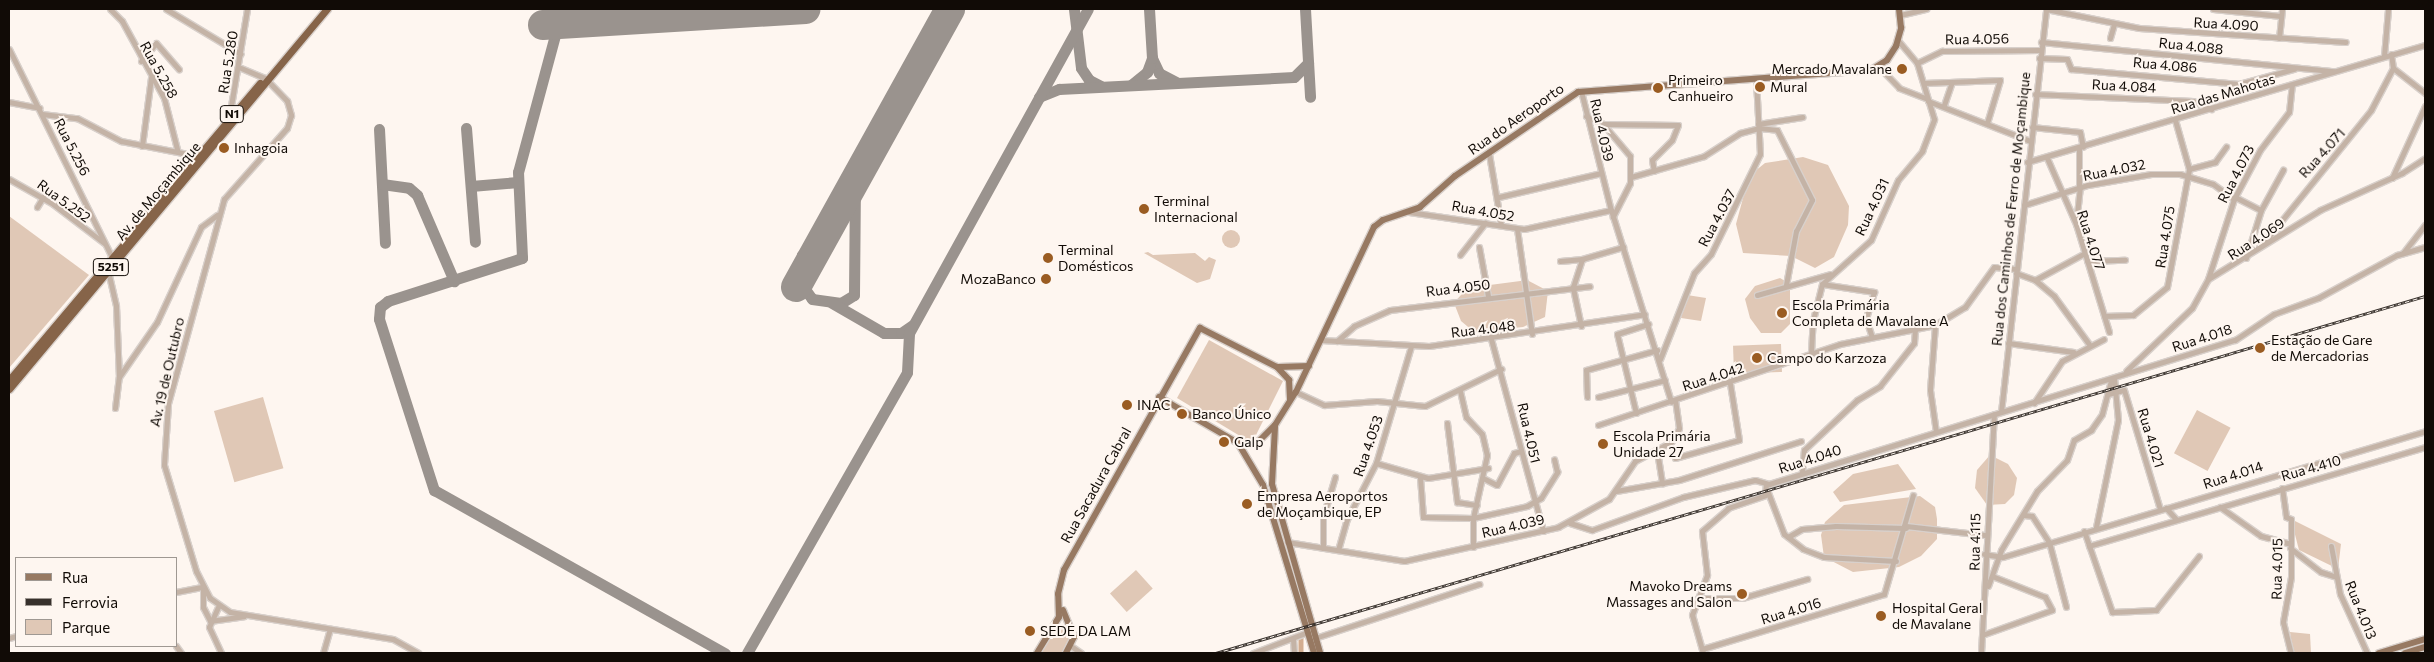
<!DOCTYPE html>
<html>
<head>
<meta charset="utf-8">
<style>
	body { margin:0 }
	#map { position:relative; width:2434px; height:662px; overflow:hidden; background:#fef6f0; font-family:Commissioner,sans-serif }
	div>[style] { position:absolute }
	.green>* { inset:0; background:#e0c8b6; transform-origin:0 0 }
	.round { border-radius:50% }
	.canal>* { height:4.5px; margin:-2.25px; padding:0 2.25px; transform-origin:2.25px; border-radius:2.25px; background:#d3ad90 }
	.taxiway>* { height:11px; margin:-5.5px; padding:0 5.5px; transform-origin:5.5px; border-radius:5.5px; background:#9a938e }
	.runway>* { height:30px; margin:-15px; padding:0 15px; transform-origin:15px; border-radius:15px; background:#9a938e }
	.roads { filter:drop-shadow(1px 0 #d8d0cb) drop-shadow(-1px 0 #d8d0cb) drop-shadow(0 1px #d8d0cb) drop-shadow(0 -1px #d8d0cb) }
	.minor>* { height:5px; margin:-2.5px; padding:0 2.5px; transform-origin:2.5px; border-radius:2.5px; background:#c4b3a6 }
	.major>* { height:6px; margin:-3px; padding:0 3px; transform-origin:3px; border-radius:3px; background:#977962 }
	.highway>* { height:7px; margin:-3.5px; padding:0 3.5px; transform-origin:3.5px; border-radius:3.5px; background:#866449 }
	.rail>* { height:3px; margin-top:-1.5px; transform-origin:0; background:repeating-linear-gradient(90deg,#fef6f0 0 4px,#37302b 0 8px); box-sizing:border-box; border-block:1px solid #37302b }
	.dots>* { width:14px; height:14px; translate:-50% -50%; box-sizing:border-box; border:2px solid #fef6f0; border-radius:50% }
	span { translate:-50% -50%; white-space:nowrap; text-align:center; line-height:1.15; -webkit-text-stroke:4px #fef6f0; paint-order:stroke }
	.shield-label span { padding:1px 4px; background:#fef6f0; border:1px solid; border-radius:4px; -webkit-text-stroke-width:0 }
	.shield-label { font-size:12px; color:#110b06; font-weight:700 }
	.street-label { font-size:14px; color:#110b06 }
	.poi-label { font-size:14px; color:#110b06 }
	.right { translate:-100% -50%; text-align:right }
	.left { translate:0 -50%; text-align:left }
	.frame { position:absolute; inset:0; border:10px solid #110b06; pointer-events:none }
	.legend { position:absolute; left:15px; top:557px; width:162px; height:90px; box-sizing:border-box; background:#fef6f0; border:1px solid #9f9892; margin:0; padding:6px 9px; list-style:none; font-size:15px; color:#110b06 }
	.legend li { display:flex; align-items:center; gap:10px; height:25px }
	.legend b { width:25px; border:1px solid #9f9892 }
</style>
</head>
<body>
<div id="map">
	<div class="green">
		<i style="clip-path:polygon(1803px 157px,1828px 165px,1849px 206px,1848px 225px,1834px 257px,1815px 268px,1791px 256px,1743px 253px,1736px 224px,1749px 176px,1765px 163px)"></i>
		<i style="clip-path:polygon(9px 216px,89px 275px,9px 368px)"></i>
		<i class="round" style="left:1222px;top:230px;width:18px;height:18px"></i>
		<i style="clip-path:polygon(1148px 252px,1153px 255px,1195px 253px,1205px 261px,1209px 257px,1216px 260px,1210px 279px,1197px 283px,1144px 253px)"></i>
		<i style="clip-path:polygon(1780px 278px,1790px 284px,1790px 324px,1781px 333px,1761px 333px,1750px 318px,1745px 299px,1755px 286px)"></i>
		<i style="clip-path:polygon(1527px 280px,1548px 291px,1545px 317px,1523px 327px,1474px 332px,1461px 321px,1454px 303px,1467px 288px)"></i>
		<i style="clip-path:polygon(1687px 295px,1706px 298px,1701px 321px,1681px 318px)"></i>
		<i style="clip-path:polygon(1209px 340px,1283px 381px,1254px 439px,1245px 439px,1177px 398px)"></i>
		<i style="left:1781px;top:344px;width:28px;height:48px;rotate:88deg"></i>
		<i style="left:263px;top:397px;width:74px;height:51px;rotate:74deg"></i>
		<i style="left:2197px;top:410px;width:38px;height:49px;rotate:28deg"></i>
		<i style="clip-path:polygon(1990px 455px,2008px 464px,2017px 478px,2014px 495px,2005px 504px,1987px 505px,1975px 488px,1977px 470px)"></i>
		<i style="clip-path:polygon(1898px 464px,1916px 489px,1840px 502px,1833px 492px,1853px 474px)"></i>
		<i style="clip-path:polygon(1920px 496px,1935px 507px,1937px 519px,1937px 539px,1921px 556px,1899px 567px,1853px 572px,1824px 557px,1821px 535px,1825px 522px,1844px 505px)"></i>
		<i style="clip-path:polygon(2291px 519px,2341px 544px,2338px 569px,2299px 550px)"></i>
		<i style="left:1136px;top:570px;width:25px;height:35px;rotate:48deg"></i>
		<i style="clip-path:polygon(1063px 629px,1071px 635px,1063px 653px,1040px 653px,1053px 634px)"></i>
		<i style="clip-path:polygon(2290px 632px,2310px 634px,2311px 653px,2293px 653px)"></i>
	</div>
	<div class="canal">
		<i style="left:1301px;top:635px;width:18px;rotate:90deg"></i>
	</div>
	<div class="taxiway">
		<i style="left:689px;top:9px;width:7px;rotate:82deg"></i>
		<i style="left:1074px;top:9px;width:59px;rotate:83.2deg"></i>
		<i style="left:1081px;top:68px;width:14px;rotate:56deg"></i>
		<i style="left:1089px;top:80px;width:13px;rotate:27deg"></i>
		<i style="left:1305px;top:9px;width:88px;rotate:86.7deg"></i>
		<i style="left:558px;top:24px;width:153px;rotate:105.1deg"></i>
		<i style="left:518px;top:172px;width:86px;rotate:87.3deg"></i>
		<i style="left:522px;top:258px;width:141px;rotate:162.2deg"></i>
		<i style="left:388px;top:301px;width:10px;rotate:143deg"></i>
		<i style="left:380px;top:307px;width:12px;rotate:95deg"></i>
		<i style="left:379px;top:319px;width:180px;rotate:72.2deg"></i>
		<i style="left:434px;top:490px;width:334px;rotate:29.3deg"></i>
		<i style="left:1152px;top:58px;width:17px;rotate:65deg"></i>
		<i style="left:1159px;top:73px;width:19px;rotate:28deg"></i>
		<i style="left:1131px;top:85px;width:21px;rotate:-39deg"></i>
		<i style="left:1147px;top:72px;width:15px;rotate:-70deg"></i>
		<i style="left:1152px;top:58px;width:49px;rotate:-93.5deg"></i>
		<i style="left:1039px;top:97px;width:22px;rotate:-22deg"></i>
		<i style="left:1059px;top:89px;width:235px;rotate:-2.9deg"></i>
		<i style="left:1294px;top:77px;width:20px;rotate:-45deg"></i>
		<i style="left:466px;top:128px;width:114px;rotate:85.5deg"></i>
		<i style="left:379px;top:129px;width:114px;rotate:87deg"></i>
		<i style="left:382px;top:184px;width:27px;rotate:8deg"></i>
		<i style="left:409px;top:188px;width:11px;rotate:41deg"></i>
		<i style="left:417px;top:195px;width:94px;rotate:66.7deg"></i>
		<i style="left:471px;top:186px;width:47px;rotate:-4.9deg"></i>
		<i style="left:822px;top:240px;width:25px;rotate:143deg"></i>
		<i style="left:802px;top:255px;width:26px;rotate:97deg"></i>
		<i style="left:799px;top:281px;width:22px;rotate:54deg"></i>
		<i style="left:812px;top:299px;width:29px;rotate:8deg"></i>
		<i style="left:841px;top:303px;width:15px;rotate:-32deg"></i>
		<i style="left:854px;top:295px;width:115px;rotate:-89.5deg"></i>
		<i style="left:832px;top:303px;width:60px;rotate:30deg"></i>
		<i style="left:884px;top:333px;width:17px"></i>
		<i style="left:901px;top:333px;width:14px;rotate:-34deg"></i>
		<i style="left:747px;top:653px;width:323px;rotate:-60.3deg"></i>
		<i style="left:907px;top:372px;width:39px;rotate:-87deg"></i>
		<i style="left:909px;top:333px;width:370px;rotate:-61.1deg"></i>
	</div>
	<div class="runway">
		<i style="left:543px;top:25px;width:263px;rotate:-3.5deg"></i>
		<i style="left:796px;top:287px;width:318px;rotate:-61deg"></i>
	</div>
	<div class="roads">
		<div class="minor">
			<i style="left:110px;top:9px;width:17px;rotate:45deg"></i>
			<i style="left:122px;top:21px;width:88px;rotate:61.4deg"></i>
			<i style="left:164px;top:98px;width:53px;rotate:75.7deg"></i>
			<i style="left:166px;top:9px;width:87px;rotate:31deg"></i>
			<i style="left:2046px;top:9px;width:95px;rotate:11.5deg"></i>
			<i style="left:2139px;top:28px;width:207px;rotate:3.9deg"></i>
			<i style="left:2213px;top:9px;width:68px;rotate:5.9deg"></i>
			<i style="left:1900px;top:15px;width:27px;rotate:-13deg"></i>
			<i style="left:2110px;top:38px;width:15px;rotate:-74deg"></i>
			<i style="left:2279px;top:38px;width:29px;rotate:-84deg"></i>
			<i style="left:2041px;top:42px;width:294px;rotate:5.7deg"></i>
			<i style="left:9px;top:49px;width:232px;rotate:63.7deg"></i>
			<i style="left:2384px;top:56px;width:47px;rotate:-85.1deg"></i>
			<i style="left:2039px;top:58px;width:28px;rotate:2deg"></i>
			<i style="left:2067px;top:59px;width:11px;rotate:68deg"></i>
			<i style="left:2071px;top:69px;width:169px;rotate:5.1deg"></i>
			<i style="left:2239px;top:84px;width:57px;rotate:-15.3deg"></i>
			<i style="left:141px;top:61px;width:23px;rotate:-50deg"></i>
			<i style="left:156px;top:43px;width:35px;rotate:49deg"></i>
			<i style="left:1917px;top:63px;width:28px;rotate:-26deg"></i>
			<i style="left:1942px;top:51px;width:98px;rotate:-0.6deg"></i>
			<i style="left:1879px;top:67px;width:29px;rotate:46deg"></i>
			<i style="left:1899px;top:88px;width:30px;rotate:21deg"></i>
			<i style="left:241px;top:68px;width:26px;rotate:23deg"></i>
			<i style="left:265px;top:78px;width:32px;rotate:46deg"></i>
			<i style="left:287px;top:101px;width:15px;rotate:74deg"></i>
			<i style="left:291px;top:115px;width:14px;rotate:107deg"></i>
			<i style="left:287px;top:128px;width:95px;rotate:131.6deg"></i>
			<i style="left:224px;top:199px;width:213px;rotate:105.3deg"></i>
			<i style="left:168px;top:404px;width:61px;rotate:93.8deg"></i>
			<i style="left:164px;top:465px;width:111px;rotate:73.2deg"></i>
			<i style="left:196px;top:571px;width:30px;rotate:63deg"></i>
			<i style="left:210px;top:598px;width:24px;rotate:35deg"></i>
			<i style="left:230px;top:612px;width:165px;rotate:9.4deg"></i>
			<i style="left:393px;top:639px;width:29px;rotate:29deg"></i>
			<i style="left:2393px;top:68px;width:41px;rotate:38deg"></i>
			<i style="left:1924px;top:83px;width:76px;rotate:-2.3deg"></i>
			<i style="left:2000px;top:80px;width:45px;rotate:106.8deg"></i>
			<i style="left:1581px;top:91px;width:123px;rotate:75.9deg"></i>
			<i style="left:1611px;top:210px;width:201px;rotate:72.6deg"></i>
			<i style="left:2035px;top:94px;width:158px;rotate:2.5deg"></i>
			<i style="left:2193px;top:101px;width:20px;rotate:24deg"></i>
			<i style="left:1928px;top:101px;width:110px;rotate:21.4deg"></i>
			<i style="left:9px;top:102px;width:31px;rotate:11deg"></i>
			<i style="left:1944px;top:105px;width:24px;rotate:-71deg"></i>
			<i style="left:42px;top:114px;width:35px;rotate:7deg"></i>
			<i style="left:77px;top:118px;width:50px;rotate:27.6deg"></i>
			<i style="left:121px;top:141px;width:68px;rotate:11deg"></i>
			<i style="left:188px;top:154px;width:71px;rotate:125.3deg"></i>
			<i style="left:1586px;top:116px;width:19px;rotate:25deg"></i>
			<i style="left:1603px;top:124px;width:42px;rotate:49.8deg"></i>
			<i style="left:1630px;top:156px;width:27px;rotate:90deg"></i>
			<i style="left:1630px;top:183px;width:38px;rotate:117deg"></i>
			<i style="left:229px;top:118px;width:110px;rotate:-80.6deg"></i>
			<i style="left:1603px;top:124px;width:75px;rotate:0.8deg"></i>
			<i style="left:1678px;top:125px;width:16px;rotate:112deg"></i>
			<i style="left:1672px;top:140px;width:28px;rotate:135deg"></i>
			<i style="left:1652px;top:160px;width:11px;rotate:80deg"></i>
			<i style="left:1758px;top:124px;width:45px;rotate:-9deg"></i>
			<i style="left:2032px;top:127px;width:48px;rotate:5.9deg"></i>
			<i style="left:2080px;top:132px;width:15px;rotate:79deg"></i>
			<i style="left:142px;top:146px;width:69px;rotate:-82.5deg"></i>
			<i style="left:2079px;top:149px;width:39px;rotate:90deg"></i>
			<i style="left:1489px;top:154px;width:72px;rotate:80.4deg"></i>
			<i style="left:2047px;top:158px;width:72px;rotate:66.3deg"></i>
			<i style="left:2076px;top:224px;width:113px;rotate:73deg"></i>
			<i style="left:2027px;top:162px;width:415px;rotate:-16.4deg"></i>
			<i style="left:2189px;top:169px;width:27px;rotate:-15deg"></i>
			<i style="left:2215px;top:162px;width:19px;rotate:-54deg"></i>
			<i style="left:1631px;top:177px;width:76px;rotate:-16deg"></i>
			<i style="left:1704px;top:156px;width:43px;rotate:-32.6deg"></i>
			<i style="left:1740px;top:133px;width:20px;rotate:-15deg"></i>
			<i style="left:1759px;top:128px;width:18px;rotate:6deg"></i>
			<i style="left:1777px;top:130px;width:78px;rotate:63.4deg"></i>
			<i style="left:1812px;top:200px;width:35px;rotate:117deg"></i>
			<i style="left:1796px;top:231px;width:55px;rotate:100.5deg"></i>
			<i style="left:2392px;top:178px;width:79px;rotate:-65.4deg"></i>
			<i style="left:9px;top:179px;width:51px;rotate:29.6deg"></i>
			<i style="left:53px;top:204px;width:64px;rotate:37.4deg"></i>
			<i style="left:1499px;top:197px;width:105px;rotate:-13.2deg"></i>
			<i style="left:2235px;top:197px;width:29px;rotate:27deg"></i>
			<i style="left:2024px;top:205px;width:67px;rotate:-17.4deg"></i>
			<i style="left:2088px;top:185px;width:64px;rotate:-9.9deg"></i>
			<i style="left:2151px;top:174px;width:29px"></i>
			<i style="left:2180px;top:174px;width:34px;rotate:17deg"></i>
			<i style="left:2213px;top:184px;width:26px;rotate:36deg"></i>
			<i style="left:37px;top:207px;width:12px;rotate:-59deg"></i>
			<i style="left:1409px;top:212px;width:116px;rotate:8.4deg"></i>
			<i style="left:1524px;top:229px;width:89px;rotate:-12.3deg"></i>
			<i style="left:2076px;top:224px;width:36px;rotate:-84deg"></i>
			<i style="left:1517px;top:229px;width:106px;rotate:81.9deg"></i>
			<i style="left:2261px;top:246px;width:175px;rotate:-51deg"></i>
			<i style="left:2371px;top:110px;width:47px;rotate:-62.4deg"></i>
			<i style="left:2393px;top:68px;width:14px;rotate:-98deg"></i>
			<i style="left:1479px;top:247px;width:50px;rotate:79.6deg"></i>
			<i style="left:2403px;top:253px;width:36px;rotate:-52deg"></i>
			<i style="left:1460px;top:255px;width:41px;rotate:-52deg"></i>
			<i style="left:2246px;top:258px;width:50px;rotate:-72.6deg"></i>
			<i style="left:2261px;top:210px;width:46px;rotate:-61.2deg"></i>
			<i style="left:1560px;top:261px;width:23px;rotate:-5deg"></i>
			<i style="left:2087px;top:261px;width:38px;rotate:-2deg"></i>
			<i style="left:108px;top:271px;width:36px;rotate:77deg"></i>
			<i style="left:116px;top:306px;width:71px;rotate:87.6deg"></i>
			<i style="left:2016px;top:273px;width:20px;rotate:20deg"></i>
			<i style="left:2035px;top:280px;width:25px;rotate:40deg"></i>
			<i style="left:2054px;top:296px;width:59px;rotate:53.9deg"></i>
			<i style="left:2208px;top:279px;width:84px;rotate:-72deg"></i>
			<i style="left:2234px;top:199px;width:55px;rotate:-62deg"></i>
			<i style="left:2260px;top:150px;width:48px;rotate:-52.7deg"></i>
			<i style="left:2289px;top:112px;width:27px;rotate:-84deg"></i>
			<i style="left:2035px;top:280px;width:57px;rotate:-28.4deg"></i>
			<i style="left:1822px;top:284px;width:53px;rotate:8.7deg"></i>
			<i style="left:1874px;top:292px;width:28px;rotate:107deg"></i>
			<i style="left:1866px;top:319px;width:19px;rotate:72deg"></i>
			<i style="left:1757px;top:295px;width:76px;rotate:-16deg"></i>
			<i style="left:2104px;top:316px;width:29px;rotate:-2deg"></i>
			<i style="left:2133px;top:315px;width:44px;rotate:-39.5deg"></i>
			<i style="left:2167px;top:287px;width:120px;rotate:-79.4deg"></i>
			<i style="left:2189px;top:169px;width:51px;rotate:-105.9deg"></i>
			<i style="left:1935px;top:325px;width:65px;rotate:94.4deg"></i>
			<i style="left:1930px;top:390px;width:42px;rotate:81.9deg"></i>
			<i style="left:1581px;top:326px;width:40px;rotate:-102deg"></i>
			<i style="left:1573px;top:287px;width:29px;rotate:-72deg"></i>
			<i style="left:1582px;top:259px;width:43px;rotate:-16.3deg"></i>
			<i style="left:1491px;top:339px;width:199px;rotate:74.8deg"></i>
			<i style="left:1321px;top:340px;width:108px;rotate:3.2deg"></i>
			<i style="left:1429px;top:346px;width:218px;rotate:-8.4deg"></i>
			<i style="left:1337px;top:341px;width:23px;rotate:-41deg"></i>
			<i style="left:1354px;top:326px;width:39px;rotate:-24deg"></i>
			<i style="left:1390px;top:310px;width:201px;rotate:-6.8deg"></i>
			<i style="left:2008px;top:343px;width:66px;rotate:7.9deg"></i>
			<i style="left:1811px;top:353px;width:33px;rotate:-87deg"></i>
			<i style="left:1813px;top:320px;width:37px;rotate:-76deg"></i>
			<i style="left:1822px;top:284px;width:66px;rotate:-41.9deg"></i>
			<i style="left:1871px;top:240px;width:66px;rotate:-65.8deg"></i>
			<i style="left:1898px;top:180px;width:38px;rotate:-50deg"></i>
			<i style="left:1922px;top:151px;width:34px;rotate:-69deg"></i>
			<i style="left:1934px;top:119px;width:59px;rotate:-106.9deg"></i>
			<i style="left:1917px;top:63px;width:30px;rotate:-130deg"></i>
			<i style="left:1660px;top:359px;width:92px;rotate:-68.4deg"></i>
			<i style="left:1694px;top:273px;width:25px;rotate:-48deg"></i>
			<i style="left:1711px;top:254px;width:111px;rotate:-63.9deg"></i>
			<i style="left:1760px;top:154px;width:75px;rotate:-93.1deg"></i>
			<i style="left:2126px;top:371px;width:91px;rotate:-43.7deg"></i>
			<i style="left:2192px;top:308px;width:33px;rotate:-61deg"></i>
			<i style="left:2208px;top:279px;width:132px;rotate:-31.6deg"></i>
			<i style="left:2320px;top:210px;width:90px;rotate:-24.3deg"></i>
			<i style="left:2402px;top:173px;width:27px;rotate:-33deg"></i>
			<i style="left:1460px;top:391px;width:27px;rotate:77deg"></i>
			<i style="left:1466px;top:417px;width:23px;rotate:47deg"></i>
			<i style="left:1482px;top:434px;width:22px;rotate:77deg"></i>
			<i style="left:1487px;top:455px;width:65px;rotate:102.5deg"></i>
			<i style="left:1473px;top:518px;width:29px;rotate:90deg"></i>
			<i style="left:1296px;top:392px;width:31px;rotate:25deg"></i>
			<i style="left:1324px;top:405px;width:53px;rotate:-4.3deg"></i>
			<i style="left:1377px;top:401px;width:48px;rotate:5.9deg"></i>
			<i style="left:1425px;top:406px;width:85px;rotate:-26deg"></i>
			<i style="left:2108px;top:394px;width:16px;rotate:-14deg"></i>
			<i style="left:2124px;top:390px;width:124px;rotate:73.2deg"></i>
			<i style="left:1587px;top:397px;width:27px;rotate:-92deg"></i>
			<i style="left:1586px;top:370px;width:74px;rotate:-15.7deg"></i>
			<i style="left:1598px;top:397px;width:69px;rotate:-14.2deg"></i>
			<i style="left:2034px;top:403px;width:50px;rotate:-56.3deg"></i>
			<i style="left:2062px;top:361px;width:47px;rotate:-27.6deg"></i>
			<i style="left:115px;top:408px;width:31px;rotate:-83deg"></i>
			<i style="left:119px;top:377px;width:67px;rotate:-55.4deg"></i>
			<i style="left:157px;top:322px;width:105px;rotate:-65.1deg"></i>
			<i style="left:201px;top:227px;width:20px;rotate:-37deg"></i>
			<i style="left:2001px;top:412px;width:406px;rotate:-83.6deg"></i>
			<i style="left:1636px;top:413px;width:81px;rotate:-103.5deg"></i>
			<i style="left:1617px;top:334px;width:33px;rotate:-18deg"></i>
			<i style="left:1447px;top:423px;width:80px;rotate:82.8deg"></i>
			<i style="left:1457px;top:502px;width:20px;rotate:9deg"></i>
			<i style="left:1598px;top:425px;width:255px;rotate:-18.5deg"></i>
			<i style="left:1840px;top:344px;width:97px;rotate:-11.3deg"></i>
			<i style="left:1935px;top:325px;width:35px;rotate:-31deg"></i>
			<i style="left:1965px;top:307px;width:49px;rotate:-54.1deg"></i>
			<i style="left:1994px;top:267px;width:22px;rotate:5deg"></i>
			<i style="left:1657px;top:451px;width:33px;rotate:81deg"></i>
			<i style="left:1675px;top:458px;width:66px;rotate:-15.7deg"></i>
			<i style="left:1739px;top:440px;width:57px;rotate:-99.1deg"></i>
			<i style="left:1376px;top:463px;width:54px;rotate:16.1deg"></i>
			<i style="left:1428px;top:478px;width:61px;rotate:-9.5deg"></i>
			<i style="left:1802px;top:472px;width:22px;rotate:-85deg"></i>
			<i style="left:1804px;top:450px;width:73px;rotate:-43.3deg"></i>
			<i style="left:1857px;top:400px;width:27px;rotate:-31deg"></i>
			<i style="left:1880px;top:386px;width:55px;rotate:-51.7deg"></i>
			<i style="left:1914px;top:343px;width:14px;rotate:-86deg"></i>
			<i style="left:1420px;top:477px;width:40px;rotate:85.7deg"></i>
			<i style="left:1423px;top:517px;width:50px;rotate:1.1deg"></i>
			<i style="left:1473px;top:518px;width:55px;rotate:-12.5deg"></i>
			<i style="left:1527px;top:506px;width:16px;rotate:-30deg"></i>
			<i style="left:1541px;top:498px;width:31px;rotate:-58deg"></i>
			<i style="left:1557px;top:472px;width:13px;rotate:-103deg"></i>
			<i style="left:1485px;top:479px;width:13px;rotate:27deg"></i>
			<i style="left:1497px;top:485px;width:36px;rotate:-62deg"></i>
			<i style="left:1514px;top:453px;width:7px;rotate:-16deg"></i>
			<i style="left:2282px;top:488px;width:29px;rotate:82deg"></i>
			<i style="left:2286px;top:517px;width:5px;rotate:22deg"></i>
			<i style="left:2291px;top:519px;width:58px;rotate:90deg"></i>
			<i style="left:2291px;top:577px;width:46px;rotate:100.1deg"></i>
			<i style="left:2283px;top:622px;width:32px;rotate:76deg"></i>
			<i style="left:1767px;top:490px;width:47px;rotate:68.9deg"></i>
			<i style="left:1784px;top:534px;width:24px;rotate:38deg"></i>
			<i style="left:1803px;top:549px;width:22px;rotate:21deg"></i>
			<i style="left:1824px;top:557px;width:72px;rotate:3.2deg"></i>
			<i style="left:1616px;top:491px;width:64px;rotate:-9.9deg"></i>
			<i style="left:1679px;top:480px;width:128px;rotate:-17.7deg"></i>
			<i style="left:2220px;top:507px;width:50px;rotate:35.3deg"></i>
			<i style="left:2261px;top:536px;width:30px;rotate:15deg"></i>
			<i style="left:2166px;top:508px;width:15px;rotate:48deg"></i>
			<i style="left:2024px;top:515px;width:8px;rotate:7deg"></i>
			<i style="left:2032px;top:516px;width:31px;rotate:57deg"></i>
			<i style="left:2049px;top:542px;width:67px;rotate:75.3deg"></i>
			<i style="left:1570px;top:523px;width:23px;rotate:18deg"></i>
			<i style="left:1592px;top:530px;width:97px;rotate:-19.9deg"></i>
			<i style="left:1683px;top:497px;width:74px;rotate:-13.3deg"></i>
			<i style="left:1755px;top:480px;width:15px;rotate:16deg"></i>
			<i style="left:1769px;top:484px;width:488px;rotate:-17.2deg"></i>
			<i style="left:2235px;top:340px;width:47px;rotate:-33.7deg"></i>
			<i style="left:2274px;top:314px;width:47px;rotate:-20deg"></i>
			<i style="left:2318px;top:298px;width:90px;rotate:-28.6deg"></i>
			<i style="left:2397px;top:255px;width:29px;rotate:-16deg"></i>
			<i style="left:1906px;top:526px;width:79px;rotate:6.6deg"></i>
			<i style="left:2096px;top:527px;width:109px;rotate:-78.4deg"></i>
			<i style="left:2118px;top:420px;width:42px;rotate:-95.4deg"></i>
			<i style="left:2084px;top:531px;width:86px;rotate:70.9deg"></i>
			<i style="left:2112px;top:612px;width:44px;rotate:-2.6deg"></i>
			<i style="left:2156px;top:610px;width:69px;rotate:-51.5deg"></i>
			<i style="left:1788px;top:537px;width:16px;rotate:-30deg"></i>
			<i style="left:1802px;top:529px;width:34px;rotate:-5deg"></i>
			<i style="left:1836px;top:526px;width:70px;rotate:1.6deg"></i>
			<i style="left:1287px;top:542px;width:119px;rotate:9.2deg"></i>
			<i style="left:1404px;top:561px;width:158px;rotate:-12.4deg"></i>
			<i style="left:1558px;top:527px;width:58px;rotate:-28.8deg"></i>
			<i style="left:1609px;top:499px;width:46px;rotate:-55.6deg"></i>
			<i style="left:1635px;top:461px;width:41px;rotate:-27.8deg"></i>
			<i style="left:1671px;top:442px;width:16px;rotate:-60deg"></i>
			<i style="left:1679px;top:428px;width:27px;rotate:-98deg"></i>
			<i style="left:2089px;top:546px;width:350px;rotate:-16.4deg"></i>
			<i style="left:2331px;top:546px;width:49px;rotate:79.4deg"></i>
			<i style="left:2340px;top:594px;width:65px;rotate:65.4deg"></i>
			<i style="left:1323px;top:548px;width:31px;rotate:-90deg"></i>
			<i style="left:1323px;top:517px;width:42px;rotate:-73.3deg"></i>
			<i style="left:2290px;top:548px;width:39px;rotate:38deg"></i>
			<i style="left:2321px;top:572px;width:16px;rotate:18deg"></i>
			<i style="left:1338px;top:550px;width:32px;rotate:-74deg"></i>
			<i style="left:1347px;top:519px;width:63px;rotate:-62.6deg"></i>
			<i style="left:1376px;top:463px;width:122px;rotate:-73.3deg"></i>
			<i style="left:1984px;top:554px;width:19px;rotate:9deg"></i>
			<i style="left:2003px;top:557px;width:440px;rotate:-16.6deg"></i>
			<i style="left:1988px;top:586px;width:38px;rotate:-70deg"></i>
			<i style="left:2001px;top:550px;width:69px;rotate:-58.6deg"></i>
			<i style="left:2037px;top:491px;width:43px;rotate:-45.9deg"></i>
			<i style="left:2067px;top:460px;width:21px;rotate:-71deg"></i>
			<i style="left:2074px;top:440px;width:20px;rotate:-30deg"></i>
			<i style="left:2091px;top:430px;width:19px;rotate:-55deg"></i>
			<i style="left:2102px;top:414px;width:35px;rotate:-75deg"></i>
			<i style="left:203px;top:589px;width:18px;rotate:90deg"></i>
			<i style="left:203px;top:607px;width:16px;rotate:63deg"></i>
			<i style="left:210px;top:621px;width:34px;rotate:-8deg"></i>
			<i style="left:176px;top:592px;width:26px;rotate:-11deg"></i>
			<i style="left:1698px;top:598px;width:44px"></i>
			<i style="left:1742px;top:598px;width:68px;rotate:-16.3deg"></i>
			<i style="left:218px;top:607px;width:22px;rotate:114deg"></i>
			<i style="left:209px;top:627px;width:29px;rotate:65deg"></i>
			<i style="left:1982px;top:635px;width:74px;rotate:-19.7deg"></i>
			<i style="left:2052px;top:610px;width:15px;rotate:-118deg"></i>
			<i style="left:2045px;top:597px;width:57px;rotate:-158.4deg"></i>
			<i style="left:9px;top:638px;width:7px;rotate:-16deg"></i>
			<i style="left:1315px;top:638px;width:173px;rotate:-18.2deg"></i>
			<i style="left:1293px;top:639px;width:14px;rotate:86deg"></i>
			<i style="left:176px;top:646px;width:9px;rotate:54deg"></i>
			<i style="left:1071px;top:646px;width:12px;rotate:35deg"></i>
			<i style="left:1702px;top:649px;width:190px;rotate:-16.8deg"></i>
			<i style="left:1884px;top:594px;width:103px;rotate:-73.7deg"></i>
			<i style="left:323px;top:653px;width:25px;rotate:-74deg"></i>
			<i style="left:1253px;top:653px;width:59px;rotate:-20.9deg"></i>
			<i style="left:1703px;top:653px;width:40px;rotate:-106deg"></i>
			<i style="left:1692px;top:615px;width:43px;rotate:-69.4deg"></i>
			<i style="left:1707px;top:575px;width:44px;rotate:-96.5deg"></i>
			<i style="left:1702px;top:531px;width:35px;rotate:-41deg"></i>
			<i style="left:1728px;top:508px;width:39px;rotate:-19deg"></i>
			<i style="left:1765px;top:495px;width:11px;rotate:-85deg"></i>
			<i style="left:1981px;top:653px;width:239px;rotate:-86.9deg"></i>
		</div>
		<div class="major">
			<i style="left:1278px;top:367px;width:31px;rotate:-2deg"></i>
			<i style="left:1159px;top:397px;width:91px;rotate:30.2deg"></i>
			<i style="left:1238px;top:443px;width:18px;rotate:3deg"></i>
			<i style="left:1256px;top:444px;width:27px;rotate:-45deg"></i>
			<i style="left:1275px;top:425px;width:39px;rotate:-58deg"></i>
			<i style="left:1296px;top:392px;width:183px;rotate:-64.7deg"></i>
			<i style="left:1374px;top:227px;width:11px;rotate:-38deg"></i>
			<i style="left:1383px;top:220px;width:39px;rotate:-19deg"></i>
			<i style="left:1420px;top:207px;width:47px;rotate:-41.5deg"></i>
			<i style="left:1455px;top:176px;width:149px;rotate:-34.3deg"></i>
			<i style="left:1578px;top:92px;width:294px;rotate:-4.3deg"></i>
			<i style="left:1871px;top:70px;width:19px;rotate:-32deg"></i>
			<i style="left:1887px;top:60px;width:17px;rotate:-57deg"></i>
			<i style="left:1896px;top:46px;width:19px;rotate:-74deg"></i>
			<i style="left:1901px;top:28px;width:19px;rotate:-96deg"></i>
			<i style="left:1275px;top:427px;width:57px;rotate:93deg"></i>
			<i style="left:1272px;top:484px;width:176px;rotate:74.1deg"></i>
			<i style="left:1238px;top:443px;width:49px;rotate:59.2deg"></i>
			<i style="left:1263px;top:485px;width:176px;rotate:73.1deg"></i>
			<i style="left:1063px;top:610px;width:29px;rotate:68deg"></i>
			<i style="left:1074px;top:637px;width:18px;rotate:117deg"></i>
			<i style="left:1037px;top:653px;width:42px;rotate:-58.6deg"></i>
			<i style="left:1059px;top:617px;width:23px;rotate:-92deg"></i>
			<i style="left:1058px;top:594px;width:25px;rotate:-76deg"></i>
			<i style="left:1064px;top:570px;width:278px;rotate:-60.7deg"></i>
			<i style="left:1200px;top:328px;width:86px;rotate:26.9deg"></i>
			<i style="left:1277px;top:367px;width:18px;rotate:47deg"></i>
			<i style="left:1289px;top:380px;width:20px;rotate:87deg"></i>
			<i style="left:2379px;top:653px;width:48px;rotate:-16.9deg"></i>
			<i style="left:2405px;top:653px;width:21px;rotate:-17deg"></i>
		</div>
		<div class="highway">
			<i style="left:9px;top:380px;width:389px;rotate:-49.8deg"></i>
			<i style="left:9px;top:389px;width:496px;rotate:-50.1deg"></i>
		</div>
	</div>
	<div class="rail">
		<i style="left:1216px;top:653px;width:1261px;rotate:-16.45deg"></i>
	</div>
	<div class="dots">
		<i style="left:1902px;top:69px;background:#9a5c22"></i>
		<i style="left:1760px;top:87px;background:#9a5c22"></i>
		<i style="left:1658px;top:88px;background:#9a5c22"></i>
		<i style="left:224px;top:148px;background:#9a5c22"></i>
		<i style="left:1144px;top:209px;background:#9a5c22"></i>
		<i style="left:1048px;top:258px;background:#9a5c22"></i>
		<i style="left:1046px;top:279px;background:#9a5c22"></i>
		<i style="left:1782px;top:313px;background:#9a5c22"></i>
		<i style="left:2260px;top:348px;background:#9a5c22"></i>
		<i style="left:1757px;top:358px;background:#9a5c22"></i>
		<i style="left:1127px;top:405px;background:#9a5c22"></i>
		<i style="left:1182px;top:414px;background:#9a5c22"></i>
		<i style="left:1224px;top:442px;background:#9a5c22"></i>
		<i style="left:1603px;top:444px;background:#9a5c22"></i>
		<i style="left:1247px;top:504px;background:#9a5c22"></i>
		<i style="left:1742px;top:594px;background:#9a5c22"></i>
		<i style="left:1881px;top:616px;background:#9a5c22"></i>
		<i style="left:1030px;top:631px;background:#9a5c22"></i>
	</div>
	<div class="shield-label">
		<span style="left:232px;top:114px">N1</span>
		<span style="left:111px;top:267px">5251</span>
	</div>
	<div class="street-label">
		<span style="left:2226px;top:24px;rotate:3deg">Rua 4.090</span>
		<span style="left:1977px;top:39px;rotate:-1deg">Rua 4.056</span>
		<span style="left:2191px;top:46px;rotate:6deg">Rua 4.088</span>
		<span style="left:228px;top:62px;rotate:-81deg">Rua 5.280</span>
		<span style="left:2165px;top:65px;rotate:5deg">Rua 4.086</span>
		<span style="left:159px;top:70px;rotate:61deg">Rua 5.258</span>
		<span style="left:2124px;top:86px;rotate:3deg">Rua 4.084</span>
		<span style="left:2223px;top:94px;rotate:-17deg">Rua das Mahotas</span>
		<span style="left:1516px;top:119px;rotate:-35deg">Rua do Aeroporto</span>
		<span style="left:1602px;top:130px;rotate:77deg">Rua 4.039</span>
		<span style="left:72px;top:147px;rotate:63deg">Rua 5.256</span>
		<span style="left:2322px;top:153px;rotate:-48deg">Rua 4.071</span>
		<span style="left:2114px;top:170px;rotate:-11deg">Rua 4.032</span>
		<span style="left:2236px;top:174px;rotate:-63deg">Rua 4.073</span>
		<span style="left:158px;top:191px;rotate:-50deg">Av. de Moçambique</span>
		<span style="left:64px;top:201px;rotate:36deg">Rua 5.252</span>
		<span style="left:1872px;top:207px;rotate:-65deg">Rua 4.031</span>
		<span style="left:2011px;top:209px;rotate:-84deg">Rua dos Caminhos de Ferro de Moçambique</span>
		<span style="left:1483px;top:211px;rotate:10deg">Rua 4.052</span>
		<span style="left:1717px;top:218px;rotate:-62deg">Rua 4.037</span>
		<span style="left:2165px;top:237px;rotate:-81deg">Rua 4.075</span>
		<span style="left:2256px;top:239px;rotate:-33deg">Rua 4.069</span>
		<span style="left:2091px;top:240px;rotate:72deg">Rua 4.077</span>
		<span style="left:1458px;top:288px;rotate:-7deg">Rua 4.050</span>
		<span style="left:1483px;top:329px;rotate:-7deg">Rua 4.048</span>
		<span style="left:2202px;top:338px;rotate:-18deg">Rua 4.018</span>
		<span style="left:167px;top:372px;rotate:-77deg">Av. 19 de Outubro</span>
		<span style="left:1713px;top:377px;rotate:-18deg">Rua 4.042</span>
		<span style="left:1529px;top:433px;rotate:77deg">Rua 4.051</span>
		<span style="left:2151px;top:438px;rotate:73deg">Rua 4.021</span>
		<span style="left:1368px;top:446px;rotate:-71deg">Rua 4.053</span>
		<span style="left:1810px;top:459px;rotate:-18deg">Rua 4.040</span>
		<span style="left:2311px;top:468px;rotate:-16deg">Rua 4.410</span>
		<span style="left:2233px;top:475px;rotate:-18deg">Rua 4.014</span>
		<span style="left:1096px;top:485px;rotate:-61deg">Rua Sacadura Cabral</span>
		<span style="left:1513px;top:526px;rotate:-13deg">Rua 4.039</span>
		<span style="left:1975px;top:542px;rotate:-89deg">Rua 4.115</span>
		<span style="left:2277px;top:569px;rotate:-89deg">Rua 4.015</span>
		<span style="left:2361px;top:610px;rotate:68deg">Rua 4.013</span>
		<span style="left:1791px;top:611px;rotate:-17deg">Rua 4.016</span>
	</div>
	<div class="poi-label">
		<span class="right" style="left:1892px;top:69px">Mercado Mavalane</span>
		<span class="left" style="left:1668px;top:88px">Primeiro<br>Canhueiro</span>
		<span class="left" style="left:1770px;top:87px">Mural</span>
		<span class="left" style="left:234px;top:148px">Inhagoia</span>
		<span class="left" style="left:1154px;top:209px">Terminal<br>Internacional</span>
		<span class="left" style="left:1058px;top:258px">Terminal<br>Domésticos</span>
		<span class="right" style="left:1036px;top:279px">MozaBanco</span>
		<span class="left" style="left:1792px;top:313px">Escola Primária<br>Completa de Mavalane A</span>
		<span class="left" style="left:2271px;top:348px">Estação de Gare<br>de Mercadorias</span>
		<span class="left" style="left:1767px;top:358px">Campo do Karzoza</span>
		<span class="left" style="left:1137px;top:405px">INAC</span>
		<span class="left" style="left:1192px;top:414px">Banco Único</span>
		<span class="left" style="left:1613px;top:444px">Escola Primária<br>Unidade 27</span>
		<span class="left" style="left:1234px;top:442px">Galp</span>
		<span class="left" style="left:1257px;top:504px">Empresa Aeroportos<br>de Moçambique, EP</span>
		<span class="right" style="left:1732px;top:594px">Mavoko Dreams<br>Massages and Salon</span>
		<span class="left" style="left:1892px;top:616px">Hospital Geral<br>de Mavalane</span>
		<span class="left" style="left:1040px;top:631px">SEDE DA LAM</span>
	</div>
	<div class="frame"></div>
	<ul class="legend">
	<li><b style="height:6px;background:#977962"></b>Rua</li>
	<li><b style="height:6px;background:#37302b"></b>Ferrovia</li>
	<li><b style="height:14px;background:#e0c8b6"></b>Parque</li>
	</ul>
</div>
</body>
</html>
